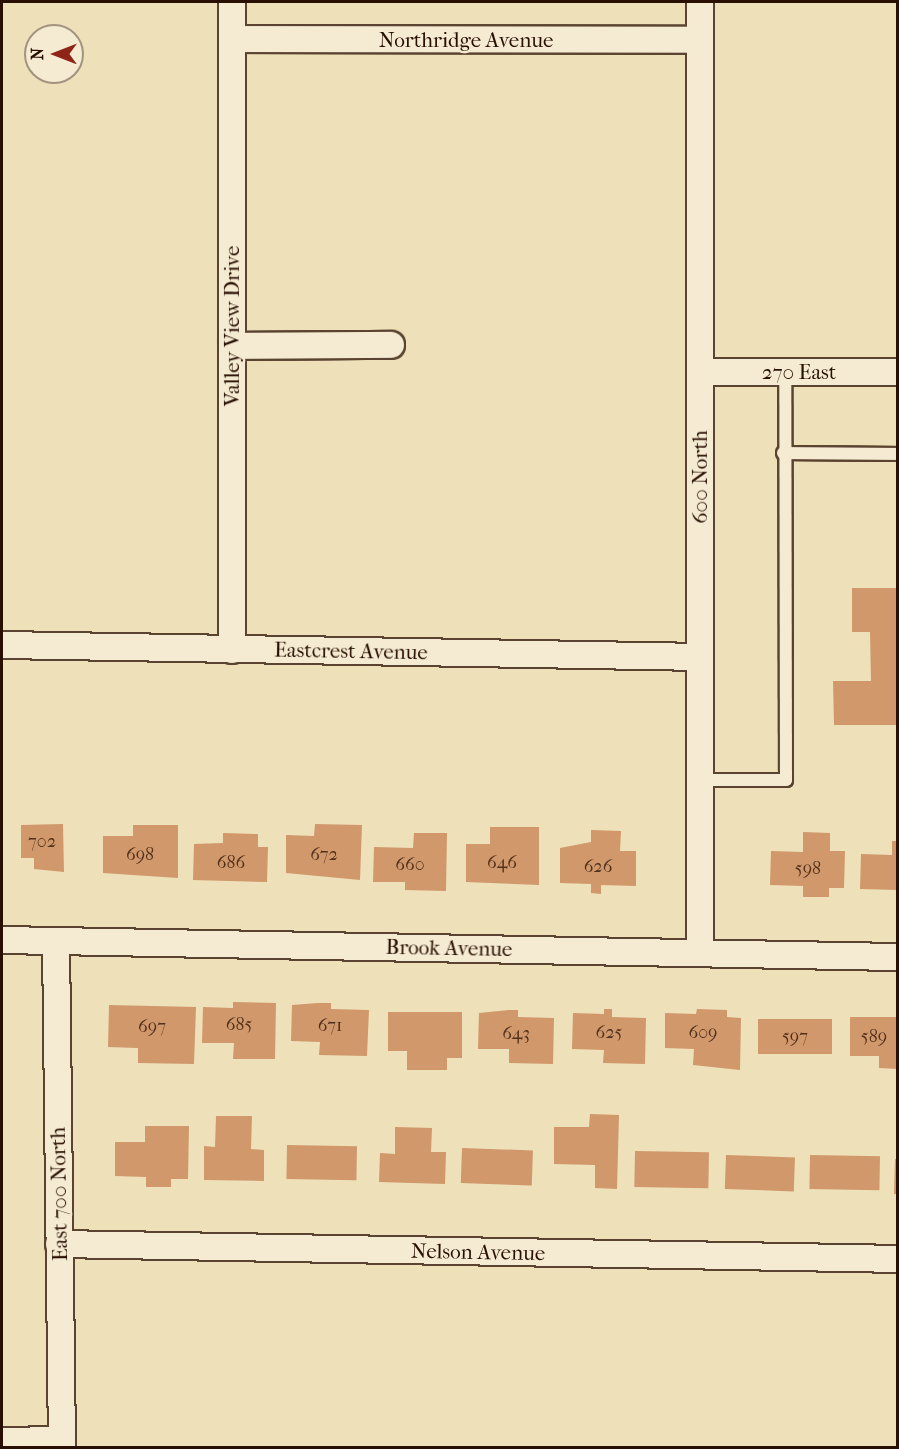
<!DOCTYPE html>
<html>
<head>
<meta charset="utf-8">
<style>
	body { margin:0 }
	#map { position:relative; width:899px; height:1449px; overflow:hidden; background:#eee0b9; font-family:"IM FELL French Canon",serif }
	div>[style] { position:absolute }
	.building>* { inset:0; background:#d0986b; transform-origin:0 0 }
	.roads { filter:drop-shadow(2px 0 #5a4330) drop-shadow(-2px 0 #5a4330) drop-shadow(0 2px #5a4330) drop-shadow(0 -2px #5a4330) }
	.service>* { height:12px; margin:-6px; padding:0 6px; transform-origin:6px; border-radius:6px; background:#f4ebd2 }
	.minor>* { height:26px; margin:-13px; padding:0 13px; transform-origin:13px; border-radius:13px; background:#f4ebd2 }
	span { translate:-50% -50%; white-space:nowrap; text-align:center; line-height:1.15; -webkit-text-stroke:4.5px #f4ebd2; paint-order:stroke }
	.number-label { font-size:18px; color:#52311c }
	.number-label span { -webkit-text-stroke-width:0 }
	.street-label { font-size:21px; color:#280f02 }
	.frame { position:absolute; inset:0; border:3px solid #280f02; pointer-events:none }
	.north { position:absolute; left:24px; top:24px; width:60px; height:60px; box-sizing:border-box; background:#f4ebd2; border:2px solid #a2937f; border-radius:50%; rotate:270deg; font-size:16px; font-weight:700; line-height:24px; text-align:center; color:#280f02 }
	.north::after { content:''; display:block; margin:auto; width:21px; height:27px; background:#8f2418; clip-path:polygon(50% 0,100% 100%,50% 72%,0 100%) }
</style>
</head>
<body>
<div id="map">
	<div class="building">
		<i style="clip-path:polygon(852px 588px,898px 588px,898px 725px,834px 725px,833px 681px,871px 681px,870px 632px,852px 632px)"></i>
		<i style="clip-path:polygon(63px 824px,64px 872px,34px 869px,34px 858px,21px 858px,21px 825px)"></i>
		<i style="clip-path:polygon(315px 824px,362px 825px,360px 880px,286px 873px,286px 835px,314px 836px)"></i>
		<i style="clip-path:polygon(133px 825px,178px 825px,178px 878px,103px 873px,103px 836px,133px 836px)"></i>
		<i style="clip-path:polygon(490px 827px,539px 827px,539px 885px,466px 882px,466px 844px,490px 844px)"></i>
		<i style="clip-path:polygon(591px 830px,621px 831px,620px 851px,636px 851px,636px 886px,601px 885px,601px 894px,591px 893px,591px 884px,560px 883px,560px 848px,591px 842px)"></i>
		<i style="clip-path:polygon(803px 832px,830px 833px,830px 851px,845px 851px,844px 888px,829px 888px,829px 897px,803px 897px,803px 886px,770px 885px,771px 851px,803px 852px)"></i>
		<i style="clip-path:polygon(223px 833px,258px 834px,258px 847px,268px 847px,267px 882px,193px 880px,194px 844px,223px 843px)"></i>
		<i style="clip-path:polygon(414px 833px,447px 833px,446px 891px,405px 890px,405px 882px,373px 882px,374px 847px,413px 848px)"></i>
		<i style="clip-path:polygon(892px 841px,898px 841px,898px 890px,860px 889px,861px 854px,892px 855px)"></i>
		<i style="clip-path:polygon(233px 1002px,276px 1003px,275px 1059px,233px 1059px,234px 1043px,202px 1043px,203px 1007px,233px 1008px)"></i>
		<i style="clip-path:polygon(318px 1003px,331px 1003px,331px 1009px,369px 1010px,367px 1056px,319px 1055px,320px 1042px,291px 1041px,292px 1005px)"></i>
		<i style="clip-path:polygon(109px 1005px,196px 1007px,194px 1064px,138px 1063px,138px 1048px,108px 1047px)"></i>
		<i style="clip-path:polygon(604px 1009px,612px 1009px,612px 1017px,646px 1018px,645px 1064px,603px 1063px,604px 1050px,572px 1049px,573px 1013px,604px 1014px)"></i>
		<i style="clip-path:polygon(697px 1009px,727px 1010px,727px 1017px,741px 1018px,740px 1070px,693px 1065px,694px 1049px,665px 1048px,665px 1013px,696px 1014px)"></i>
		<i style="clip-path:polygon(509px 1010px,518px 1010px,518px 1017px,554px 1018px,553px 1064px,509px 1063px,509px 1049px,478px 1049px,479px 1013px)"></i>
		<i style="clip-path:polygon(388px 1012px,462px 1012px,462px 1058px,447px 1058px,447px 1070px,407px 1070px,407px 1051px,388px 1051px)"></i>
		<i style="clip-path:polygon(850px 1017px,898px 1017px,898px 1069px,879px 1068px,879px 1056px,850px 1056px)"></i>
		<i style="left:758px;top:1019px;width:74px;height:35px"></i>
		<i style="clip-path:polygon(590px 1114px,619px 1115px,617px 1189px,595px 1188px,595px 1165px,554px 1164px,554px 1127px,589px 1127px)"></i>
		<i style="clip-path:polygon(216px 1116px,252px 1116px,251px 1149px,264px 1150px,264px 1181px,204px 1180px,204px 1146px,215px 1147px)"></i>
		<i style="clip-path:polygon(145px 1126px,189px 1126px,188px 1179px,171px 1179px,171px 1187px,146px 1187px,146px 1177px,115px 1176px,115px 1142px,145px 1142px)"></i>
		<i style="clip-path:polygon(395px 1127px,432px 1128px,431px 1152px,446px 1152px,445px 1184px,379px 1182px,380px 1153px,395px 1154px)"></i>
		<i style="left:287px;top:1145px;width:70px;height:34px;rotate:1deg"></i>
		<i style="left:462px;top:1148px;width:71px;height:35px;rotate:2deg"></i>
		<i style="left:635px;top:1151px;width:74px;height:36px;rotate:1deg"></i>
		<i style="left:726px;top:1155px;width:69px;height:34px;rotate:2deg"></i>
		<i style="left:810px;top:1155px;width:70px;height:34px;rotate:1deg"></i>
		<i style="clip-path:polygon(895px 1159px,898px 1159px,898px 1194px,894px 1194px)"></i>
	</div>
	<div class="roads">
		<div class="service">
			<i style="left:783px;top:453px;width:115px;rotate:0.5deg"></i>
			<i style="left:700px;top:780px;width:86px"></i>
			<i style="left:786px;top:780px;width:408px;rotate:-90.1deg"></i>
		</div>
		<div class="minor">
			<i style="left:232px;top:2px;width:648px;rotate:90deg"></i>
			<i style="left:232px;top:39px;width:468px;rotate:0.1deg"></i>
			<i style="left:232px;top:346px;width:159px;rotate:-0.4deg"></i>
			<i style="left:700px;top:372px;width:198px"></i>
			<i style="left:2px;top:645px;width:698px;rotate:0.98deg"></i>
			<i style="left:2px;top:940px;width:896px;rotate:1.09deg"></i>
			<i style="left:56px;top:941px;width:507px;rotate:89.32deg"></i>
			<i style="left:700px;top:953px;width:951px;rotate:-90deg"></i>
			<i style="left:59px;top:1244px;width:839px;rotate:1.02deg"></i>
			<i style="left:2px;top:1441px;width:60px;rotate:-1deg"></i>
		</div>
	</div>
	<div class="number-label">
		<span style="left:42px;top:842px">702</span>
		<span style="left:140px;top:855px">698</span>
		<span style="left:324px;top:855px">672</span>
		<span style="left:231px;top:863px">686</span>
		<span style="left:502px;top:863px">646</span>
		<span style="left:410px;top:865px">660</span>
		<span style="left:598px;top:867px">626</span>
		<span style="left:808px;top:869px">598</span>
		<span style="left:239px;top:1025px">685</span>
		<span style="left:330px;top:1026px">671</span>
		<span style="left:152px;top:1027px">697</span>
		<span style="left:609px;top:1033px">625</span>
		<span style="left:703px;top:1033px">609</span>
		<span style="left:516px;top:1034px">643</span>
		<span style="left:795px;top:1037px">597</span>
		<span style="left:874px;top:1037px">589</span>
	</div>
	<div class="street-label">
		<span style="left:466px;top:40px">Northridge Avenue</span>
		<span style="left:232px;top:326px;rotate:-90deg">Valley View Drive</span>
		<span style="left:799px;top:372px">270 East</span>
		<span style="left:700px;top:477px;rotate:-90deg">600 North</span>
		<span style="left:351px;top:651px;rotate:1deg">Eastcrest Avenue</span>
		<span style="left:449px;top:948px;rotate:1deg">Brook Avenue</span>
		<span style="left:59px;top:1194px;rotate:-91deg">East 700 North</span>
		<span style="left:478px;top:1252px;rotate:1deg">Nelson Avenue</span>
	</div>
	<div class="frame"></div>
	<div class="north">N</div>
</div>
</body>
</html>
